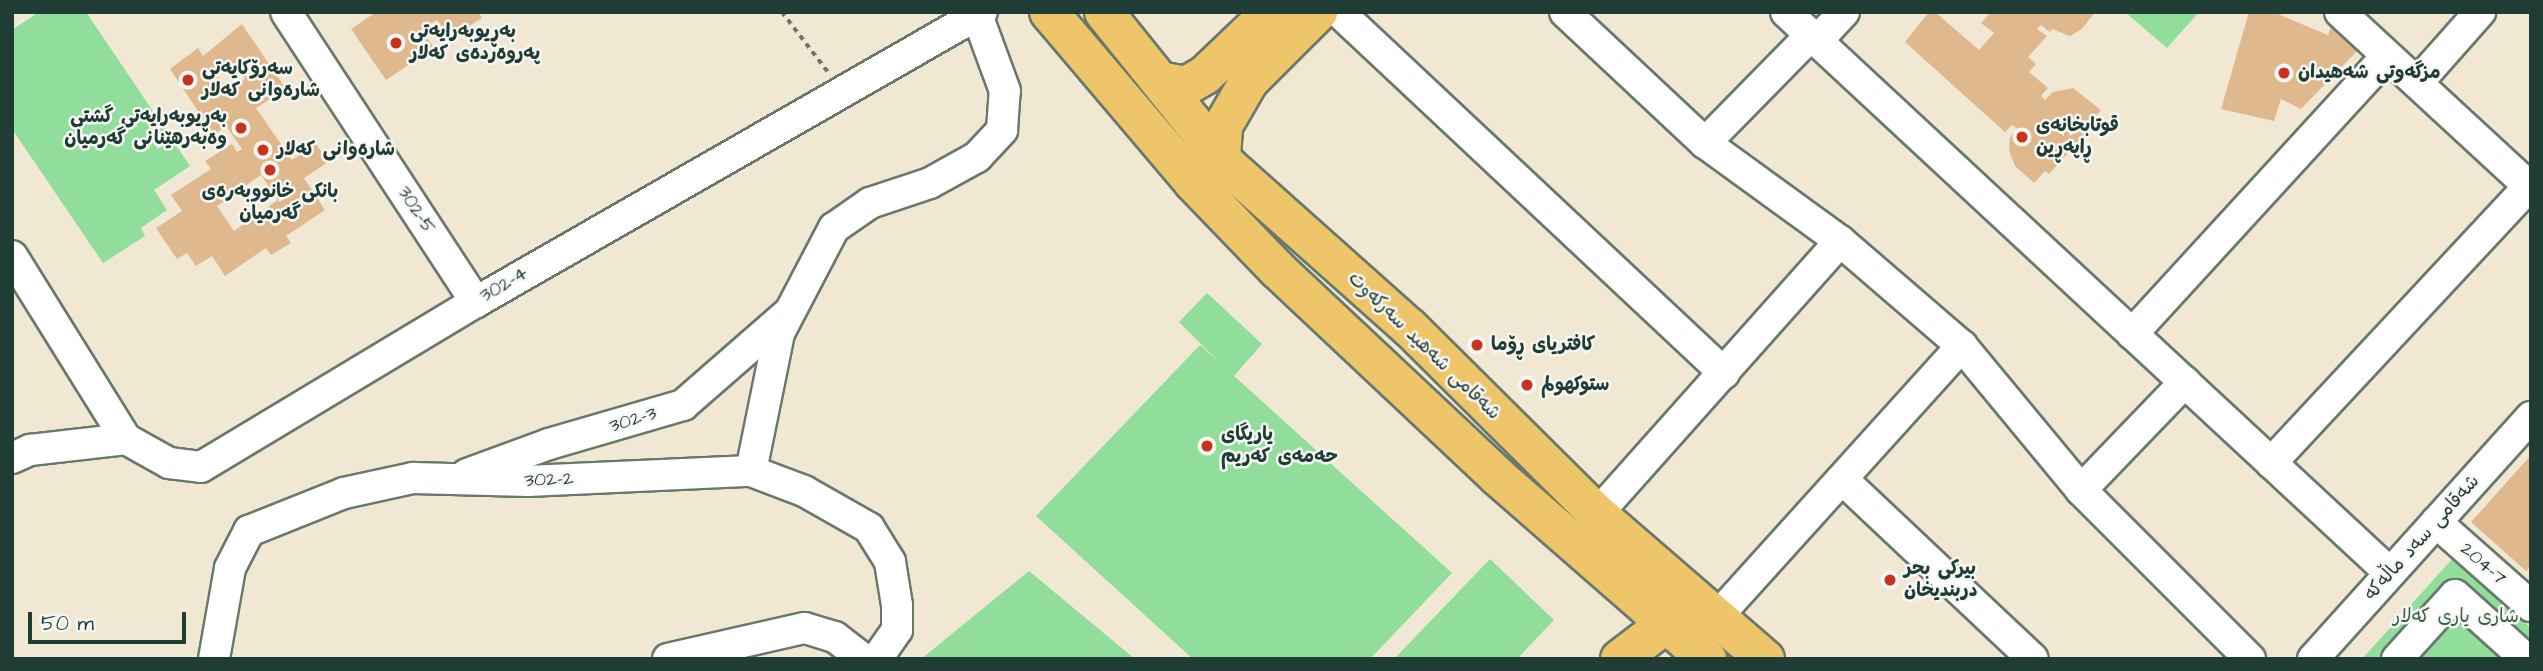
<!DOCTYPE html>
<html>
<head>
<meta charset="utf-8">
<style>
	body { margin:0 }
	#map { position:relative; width:2543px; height:671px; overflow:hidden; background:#f1e8d3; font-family:"Architects Daughter","Playpen Sans Arabic",sans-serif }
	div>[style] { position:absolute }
	.green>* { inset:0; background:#91de9c }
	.building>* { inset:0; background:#e0b88d }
	.path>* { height:3.5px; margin-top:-1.75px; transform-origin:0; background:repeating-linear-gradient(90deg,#68796c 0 5px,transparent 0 10px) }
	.roads { filter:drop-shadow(2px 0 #68796c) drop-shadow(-2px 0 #68796c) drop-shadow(0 2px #68796c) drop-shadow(0 -2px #68796c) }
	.minor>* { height:30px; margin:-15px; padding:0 15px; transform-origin:15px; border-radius:15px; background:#fff }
	.major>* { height:38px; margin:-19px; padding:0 19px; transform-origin:19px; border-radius:19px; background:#eec569 }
	.dots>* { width:19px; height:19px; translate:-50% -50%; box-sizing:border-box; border:4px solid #f6f6f2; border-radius:50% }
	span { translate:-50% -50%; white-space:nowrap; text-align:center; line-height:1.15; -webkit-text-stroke:5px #f6f6f2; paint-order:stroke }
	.poi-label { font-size:19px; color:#1f3d34; font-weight:700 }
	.left { translate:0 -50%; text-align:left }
	.right { translate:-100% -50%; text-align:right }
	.street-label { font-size:19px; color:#1f3d34 }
	.park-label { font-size:19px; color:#365d49 }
	.frame { position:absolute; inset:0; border:14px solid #1f3d34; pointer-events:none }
	.scale { position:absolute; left:28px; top:612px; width:158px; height:32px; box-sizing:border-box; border:4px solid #1f3d34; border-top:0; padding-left:9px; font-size:21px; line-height:24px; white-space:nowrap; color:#1f3d34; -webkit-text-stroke:5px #f6f6f2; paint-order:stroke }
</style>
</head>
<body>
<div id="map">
	<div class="green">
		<i style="clip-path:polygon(39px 12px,86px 12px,190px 166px,154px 190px,167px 210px,141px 228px,145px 236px,103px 263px,12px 129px,12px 30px)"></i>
		<i style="clip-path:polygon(2125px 12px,2199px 12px,2167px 48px)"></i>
		<i style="clip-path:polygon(1207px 293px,1262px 344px,1234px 376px,1452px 573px,1370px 659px,1193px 659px,1036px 516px,1200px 345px,1218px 361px,1179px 322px)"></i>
		<i style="clip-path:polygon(2453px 558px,2531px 628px,2531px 659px,2362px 659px)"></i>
		<i style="clip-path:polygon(1490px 559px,1554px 620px,1517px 659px,1394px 659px)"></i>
		<i style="clip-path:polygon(1029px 571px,1135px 659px,921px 659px)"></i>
	</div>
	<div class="building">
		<i style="clip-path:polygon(376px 12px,478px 12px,482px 18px,450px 38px,437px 20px,421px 30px,434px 48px,386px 80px,351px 29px)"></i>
		<i style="clip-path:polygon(1929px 12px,1935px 12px,1979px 50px,1994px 33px,1981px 23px,1991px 12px,2095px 12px,2082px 29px,2070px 36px,2052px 29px,2050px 32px,2041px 25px,2037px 29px,2047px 36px,2028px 57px,2036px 64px,2029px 72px,2048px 88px,2041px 96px,2045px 100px,2053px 92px,2073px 88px,2101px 110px,2089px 124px,2092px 127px,2049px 174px,2045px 171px,2034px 183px,2015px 166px,2009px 151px,2010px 137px,2018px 129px,2012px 125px,2005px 132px,1905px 42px)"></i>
		<i style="clip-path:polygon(2249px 12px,2273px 12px,2328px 35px,2332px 24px,2361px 47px,2301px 109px,2281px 99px,2274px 121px,2221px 109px)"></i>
		<i style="clip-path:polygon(evenodd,242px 24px,286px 89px,256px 108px,292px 160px,316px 144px,328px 162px,304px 178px,325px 210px,286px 236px,291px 243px,271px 255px,266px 248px,225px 276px,212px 256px,196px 266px,187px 253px,177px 259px,156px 228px,182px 211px,171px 195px,211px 169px,205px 161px,232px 144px,237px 152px,242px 149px,226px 126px,214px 135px,170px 69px,198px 48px,203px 56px,242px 24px,233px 63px,245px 79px,228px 91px,217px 74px,233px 63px,242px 24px,261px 175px,278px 200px,234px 231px,217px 206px,261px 175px)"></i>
		<i style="clip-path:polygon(2531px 455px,2531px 566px,2526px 571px,2471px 522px)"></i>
	</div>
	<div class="path">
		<i style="left:782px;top:12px;width:76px;rotate:52.5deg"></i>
	</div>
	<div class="roads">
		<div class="minor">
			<i style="left:286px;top:12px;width:347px;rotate:56.8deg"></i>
			<i style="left:1339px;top:12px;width:528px;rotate:43.16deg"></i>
			<i style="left:1565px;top:12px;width:192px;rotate:43.1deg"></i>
			<i style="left:1705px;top:143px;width:167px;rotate:36deg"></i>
			<i style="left:1840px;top:241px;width:161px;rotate:40.7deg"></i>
			<i style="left:1962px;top:346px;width:187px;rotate:50.4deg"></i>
			<i style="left:2081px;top:490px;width:239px;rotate:45deg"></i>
			<i style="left:1786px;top:12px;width:824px;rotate:42.89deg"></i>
			<i style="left:2340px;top:12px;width:260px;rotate:42.7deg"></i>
			<i style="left:1816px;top:42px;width:41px;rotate:-47deg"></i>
			<i style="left:2418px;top:82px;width:94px;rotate:-48.5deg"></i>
			<i style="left:1705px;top:143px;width:150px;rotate:-45.5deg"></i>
			<i style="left:12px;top:256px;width:216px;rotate:58.1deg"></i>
			<i style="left:2132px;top:334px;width:377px;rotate:-47.5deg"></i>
			<i style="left:12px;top:458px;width:20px;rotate:-24deg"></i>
			<i style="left:30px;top:450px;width:97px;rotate:-6.5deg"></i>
			<i style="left:126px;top:439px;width:49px;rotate:29.2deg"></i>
			<i style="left:169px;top:463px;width:32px;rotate:7deg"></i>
			<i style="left:201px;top:467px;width:321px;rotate:-31deg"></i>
			<i style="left:476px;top:302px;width:583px;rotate:-29.82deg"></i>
			<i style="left:2271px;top:463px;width:379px;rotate:-47deg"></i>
			<i style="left:751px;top:471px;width:141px;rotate:-78.5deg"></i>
			<i style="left:779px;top:333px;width:119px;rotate:-62.4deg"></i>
			<i style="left:834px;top:228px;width:44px;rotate:-34.8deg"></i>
			<i style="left:870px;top:203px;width:63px;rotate:-18.4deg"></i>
			<i style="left:930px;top:183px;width:54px;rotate:-29deg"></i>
			<i style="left:977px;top:157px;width:37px;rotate:-47deg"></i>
			<i style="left:1002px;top:130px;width:39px;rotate:-86deg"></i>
			<i style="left:1005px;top:91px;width:81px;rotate:-110.2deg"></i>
			<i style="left:467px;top:474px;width:87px;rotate:-20.1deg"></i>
			<i style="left:549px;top:444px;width:140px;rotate:-16.2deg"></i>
			<i style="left:683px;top:405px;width:137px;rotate:-41.1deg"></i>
			<i style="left:1842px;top:479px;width:262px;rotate:43.3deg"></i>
			<i style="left:2081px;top:490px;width:150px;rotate:-46.1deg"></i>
			<i style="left:1597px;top:514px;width:365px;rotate:-48.3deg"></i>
			<i style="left:2436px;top:522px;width:127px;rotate:41.5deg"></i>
			<i style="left:1716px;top:618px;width:367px;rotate:-47.9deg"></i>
			<i style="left:214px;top:659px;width:92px;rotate:-80deg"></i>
			<i style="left:230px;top:568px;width:42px;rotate:-62.8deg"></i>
			<i style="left:249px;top:531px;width:102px;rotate:-21.8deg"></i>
			<i style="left:344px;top:493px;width:71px;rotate:-12.3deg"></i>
			<i style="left:413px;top:478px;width:115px;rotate:1.5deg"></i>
			<i style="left:528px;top:481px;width:223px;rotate:-2.6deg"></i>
			<i style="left:751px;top:471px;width:57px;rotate:20.7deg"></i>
			<i style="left:804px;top:491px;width:75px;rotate:29.6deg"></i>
			<i style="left:869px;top:528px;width:40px;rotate:58deg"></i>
			<i style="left:890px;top:562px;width:44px;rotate:80.8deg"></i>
			<i style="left:897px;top:605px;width:25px;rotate:90deg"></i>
			<i style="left:897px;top:630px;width:35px;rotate:125deg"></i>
			<i style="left:668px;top:659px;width:140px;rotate:-12.8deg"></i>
			<i style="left:805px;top:628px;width:31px;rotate:17deg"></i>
			<i style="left:835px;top:637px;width:36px;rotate:38deg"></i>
			<i style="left:2313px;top:659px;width:326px;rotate:-48deg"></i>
			<i style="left:2397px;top:659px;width:86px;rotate:-47.8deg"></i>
			<i style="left:2455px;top:595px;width:96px;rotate:42deg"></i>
		</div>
		<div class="major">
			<i style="left:1049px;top:12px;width:223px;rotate:49.7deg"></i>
			<i style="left:1193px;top:182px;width:122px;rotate:46deg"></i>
			<i style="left:1278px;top:270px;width:301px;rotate:43.2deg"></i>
			<i style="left:1497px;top:476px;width:279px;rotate:41.1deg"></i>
			<i style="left:1104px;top:12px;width:198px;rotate:51.2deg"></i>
			<i style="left:1228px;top:166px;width:244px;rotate:41.7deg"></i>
			<i style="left:1410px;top:328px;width:264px;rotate:44.8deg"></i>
			<i style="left:1597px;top:514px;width:222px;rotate:40.8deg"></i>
			<i style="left:1164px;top:82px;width:22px;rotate:10deg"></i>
			<i style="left:1186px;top:86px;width:22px;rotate:-30deg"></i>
			<i style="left:1205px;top:75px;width:91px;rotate:-43.7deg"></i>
			<i style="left:1221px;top:157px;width:31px;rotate:-86deg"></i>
			<i style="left:1223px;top:126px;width:52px;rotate:-60deg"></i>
			<i style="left:1249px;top:81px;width:98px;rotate:-45deg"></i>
			<i style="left:1620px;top:659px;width:58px;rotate:-37.3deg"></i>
		</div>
	</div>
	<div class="dots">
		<i style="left:396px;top:43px;background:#c8321e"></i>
		<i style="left:2284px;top:73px;background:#c8321e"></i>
		<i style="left:188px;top:80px;background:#c8321e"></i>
		<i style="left:241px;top:128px;background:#c8321e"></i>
		<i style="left:2022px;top:137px;background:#c8321e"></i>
		<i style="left:263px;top:150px;background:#c8321e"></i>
		<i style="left:270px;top:170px;background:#c8321e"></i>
		<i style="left:1477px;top:345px;background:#c8321e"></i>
		<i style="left:1527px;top:385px;background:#c8321e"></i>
		<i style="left:1207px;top:446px;background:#c8321e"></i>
		<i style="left:1890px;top:580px;background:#c8321e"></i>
	</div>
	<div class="poi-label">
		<span class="left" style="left:410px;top:43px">بەڕیوبەرایەتی<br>پەروەردەی کەلار</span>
		<span class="left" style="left:202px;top:80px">سەرۆکایەتی<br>شارەوانی کەلار</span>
		<span class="left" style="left:2298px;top:73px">مزگەوتی شەهیدان</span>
		<span class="right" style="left:227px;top:128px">بەڕیوبەرایەتی گشتی<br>وەبەرهێنانی گەرمیان</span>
		<span class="left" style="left:2036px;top:137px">قوتابخانەی<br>ڕاپەڕین</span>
		<span class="left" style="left:277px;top:150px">شارەوانی کەلار</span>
		<span style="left:270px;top:203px">بانکی خانووبەرەی<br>گەرمیان</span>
		<span class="left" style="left:1491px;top:345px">کافتریای ڕۆما</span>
		<span class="left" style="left:1541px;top:385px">ستوكهولم</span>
		<span class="left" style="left:1221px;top:446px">یاریگای<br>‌حەمەی کەریم</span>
		<span class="left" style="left:1904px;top:580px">بيركى بحر<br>دربنديخان</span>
	</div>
	<div class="street-label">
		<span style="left:416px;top:210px;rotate:57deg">302-5</span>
		<span style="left:504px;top:285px;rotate:-30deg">302-4</span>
		<span style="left:1424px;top:346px;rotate:44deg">شەقامی شەهید سەرکەوت</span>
		<span style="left:633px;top:420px;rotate:-17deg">302-3</span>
		<span style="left:549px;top:480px;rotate:-2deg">302-2</span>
		<span style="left:2422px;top:538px;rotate:-48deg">شەقامی سەد ماڵەکە</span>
		<span style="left:2483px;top:564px;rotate:41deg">204-7</span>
	</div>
	<div class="park-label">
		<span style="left:2456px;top:617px">شاری یاری کەلار</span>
	</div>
	<div class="frame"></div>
	<div class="scale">50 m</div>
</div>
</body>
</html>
